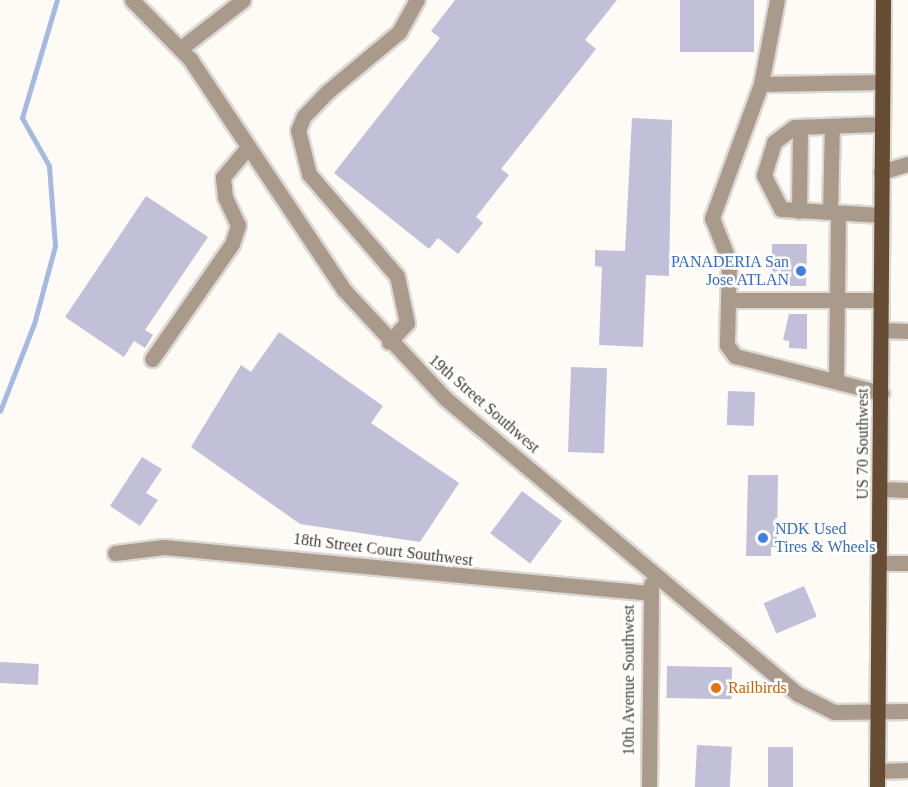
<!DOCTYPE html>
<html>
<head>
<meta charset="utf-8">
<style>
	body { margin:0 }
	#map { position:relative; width:908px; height:787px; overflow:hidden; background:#fefbf6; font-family:Georgia,serif }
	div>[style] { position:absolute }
	.stream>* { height:4.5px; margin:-2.25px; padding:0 2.25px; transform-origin:2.25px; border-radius:2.25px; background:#a5b9e1 }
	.building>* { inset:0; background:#c2bfd9; transform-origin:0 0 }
	.roads { filter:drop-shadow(2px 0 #dcd8d3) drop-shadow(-2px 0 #dcd8d3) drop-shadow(0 2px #dcd8d3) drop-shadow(0 -2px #dcd8d3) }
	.minor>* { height:15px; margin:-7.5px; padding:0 7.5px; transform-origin:7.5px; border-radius:7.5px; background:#aa9a8c }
	.major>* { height:15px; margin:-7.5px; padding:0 7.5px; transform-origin:7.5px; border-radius:7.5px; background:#664c32 }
	.dots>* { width:16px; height:16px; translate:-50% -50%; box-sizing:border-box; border:3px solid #fff; border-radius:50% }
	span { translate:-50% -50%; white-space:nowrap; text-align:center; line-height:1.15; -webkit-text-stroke:5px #fff; paint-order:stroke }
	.shop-label { font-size:16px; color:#366cbe }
	.right { translate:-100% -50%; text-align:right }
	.left { translate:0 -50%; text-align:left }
	.street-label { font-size:16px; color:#403b31 }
	.food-label { font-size:16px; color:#c56008 }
</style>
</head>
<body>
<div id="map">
	<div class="stream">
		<i style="left:0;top:411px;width:93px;rotate:-68.7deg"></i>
		<i style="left:34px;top:324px;width:81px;rotate:-74.9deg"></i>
		<i style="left:55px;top:246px;width:80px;rotate:-94.3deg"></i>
		<i style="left:49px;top:166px;width:55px;rotate:-119.4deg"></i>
		<i style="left:22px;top:118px;width:123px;rotate:-73.5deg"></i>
	</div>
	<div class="building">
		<i style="clip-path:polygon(455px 0,617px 0,585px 40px,596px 49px,501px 169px,509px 175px,476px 217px,483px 223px,458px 254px,438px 238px,429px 249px,334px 173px,440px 38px,431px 31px)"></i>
		<i style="left:680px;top:0;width:74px;height:52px"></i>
		<i style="clip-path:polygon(632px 118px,672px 120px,669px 276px,646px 275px,643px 347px,599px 345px,602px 267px,595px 266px,595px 250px,625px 251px)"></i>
		<i style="clip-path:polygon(146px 196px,208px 237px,145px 330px,153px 335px,145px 348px,134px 341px,124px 357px,65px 317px)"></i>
		<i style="clip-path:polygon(772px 244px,807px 244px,806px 286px,785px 286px,786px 273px,772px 273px)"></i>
		<i style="clip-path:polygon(789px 314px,807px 314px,807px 349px,789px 348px,789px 341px,783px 340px)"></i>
		<i style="clip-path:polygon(279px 332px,383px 406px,371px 423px,459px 483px,420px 542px,300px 524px,191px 447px,241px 365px,251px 372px)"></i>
		<i style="left:571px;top:367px;width:36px;height:85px;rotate:2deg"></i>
		<i style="left:728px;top:391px;width:27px;height:34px;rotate:2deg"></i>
		<i style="clip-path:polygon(142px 457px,162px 469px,146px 493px,158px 500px,140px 526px,110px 506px)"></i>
		<i style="clip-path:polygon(748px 475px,778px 475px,777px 547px,771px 547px,771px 556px,746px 556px)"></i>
		<i style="left:522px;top:491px;width:50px;height:53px;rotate:37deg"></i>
		<i style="left:804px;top:586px;width:33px;height:44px;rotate:67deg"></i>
		<i style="left:0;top:662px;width:39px;height:21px;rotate:3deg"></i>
		<i style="left:667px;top:666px;width:65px;height:32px;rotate:1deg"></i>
		<i style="left:697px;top:745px;width:35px;height:42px;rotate:3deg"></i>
		<i style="left:768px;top:747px;width:25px;height:40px"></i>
	</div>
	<div class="roads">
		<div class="minor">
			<i style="left:132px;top:0;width:83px;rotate:45.5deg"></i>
			<i style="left:190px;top:59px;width:278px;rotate:56.3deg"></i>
			<i style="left:344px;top:290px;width:149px;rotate:46.9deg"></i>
			<i style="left:446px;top:399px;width:459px;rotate:40deg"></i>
			<i style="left:798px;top:694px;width:40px;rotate:26.6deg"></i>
			<i style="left:834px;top:712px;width:74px;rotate:-0.8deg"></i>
			<i style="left:777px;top:0;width:86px;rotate:100.8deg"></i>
			<i style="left:761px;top:84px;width:121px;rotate:-0.9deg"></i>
			<i style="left:181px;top:48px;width:78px;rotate:-37.7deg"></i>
			<i style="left:761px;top:84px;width:143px;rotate:110.1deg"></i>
			<i style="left:712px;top:218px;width:46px;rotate:68.4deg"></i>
			<i style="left:729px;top:261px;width:84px;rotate:91.4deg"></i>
			<i style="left:727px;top:345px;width:14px;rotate:54deg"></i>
			<i style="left:735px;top:356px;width:151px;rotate:14.2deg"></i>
			<i style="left:881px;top:172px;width:28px;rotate:-17deg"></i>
			<i style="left:799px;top:211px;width:84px;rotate:-89.3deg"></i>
			<i style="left:830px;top:212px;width:86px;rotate:-88.7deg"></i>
			<i style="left:881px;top:215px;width:100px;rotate:-176.6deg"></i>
			<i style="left:781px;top:209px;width:38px;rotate:-117deg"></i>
			<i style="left:764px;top:175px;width:34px;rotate:-73deg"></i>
			<i style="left:774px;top:142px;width:25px;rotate:-37deg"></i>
			<i style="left:794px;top:127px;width:88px;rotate:-2deg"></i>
			<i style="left:728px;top:300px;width:153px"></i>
			<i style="left:881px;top:330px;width:27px;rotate:2deg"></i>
			<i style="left:389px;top:342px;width:26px;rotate:-47deg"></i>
			<i style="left:407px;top:323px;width:48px;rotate:-102deg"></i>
			<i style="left:397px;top:276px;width:135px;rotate:-130.8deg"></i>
			<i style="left:309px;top:174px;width:45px;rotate:-104deg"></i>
			<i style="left:298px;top:130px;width:15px;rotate:-67deg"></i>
			<i style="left:304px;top:116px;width:33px;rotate:-46deg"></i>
			<i style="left:327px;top:92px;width:94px;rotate:-39.8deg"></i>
			<i style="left:399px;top:32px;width:37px;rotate:-61deg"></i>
			<i style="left:152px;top:359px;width:140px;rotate:-55.2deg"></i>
			<i style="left:232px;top:244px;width:20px;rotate:-72deg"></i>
			<i style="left:238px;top:225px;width:31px;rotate:-115deg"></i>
			<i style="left:225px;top:197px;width:20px;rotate:-96deg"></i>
			<i style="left:223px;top:177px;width:39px;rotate:-50deg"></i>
			<i style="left:836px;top:381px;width:168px;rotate:-89.3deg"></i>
			<i style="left:881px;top:489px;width:27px;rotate:2deg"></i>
			<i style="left:115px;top:553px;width:49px;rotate:-7deg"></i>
			<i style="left:164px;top:547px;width:485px;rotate:5.4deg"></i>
			<i style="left:880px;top:563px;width:28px"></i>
			<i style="left:877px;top:771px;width:31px;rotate:-2deg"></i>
			<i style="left:649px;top:787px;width:203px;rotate:-89.4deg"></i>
		</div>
		<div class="major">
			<i style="left:877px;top:787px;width:787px;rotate:-89.56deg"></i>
		</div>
	</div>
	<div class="dots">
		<i style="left:801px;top:271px;background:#3f7fe0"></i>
		<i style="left:763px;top:538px;background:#3f7fe0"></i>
		<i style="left:716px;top:688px;background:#e8710a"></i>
	</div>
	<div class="shop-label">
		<span class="right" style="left:789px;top:271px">PANADERIA San<br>Jose ATLAN</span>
		<span class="left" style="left:775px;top:538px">NDK Used<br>Tires &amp; Wheels</span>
	</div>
	<div class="street-label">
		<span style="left:484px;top:404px;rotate:41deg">19th Street Southwest</span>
		<span style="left:863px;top:444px;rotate:-90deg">US 70 Southwest</span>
		<span style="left:383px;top:550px;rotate:7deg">18th Street Court Southwest</span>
		<span style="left:629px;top:680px;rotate:-90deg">10th Avenue Southwest</span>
	</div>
	<div class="food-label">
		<span class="left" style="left:728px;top:688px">Railbirds</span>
	</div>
</div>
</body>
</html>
